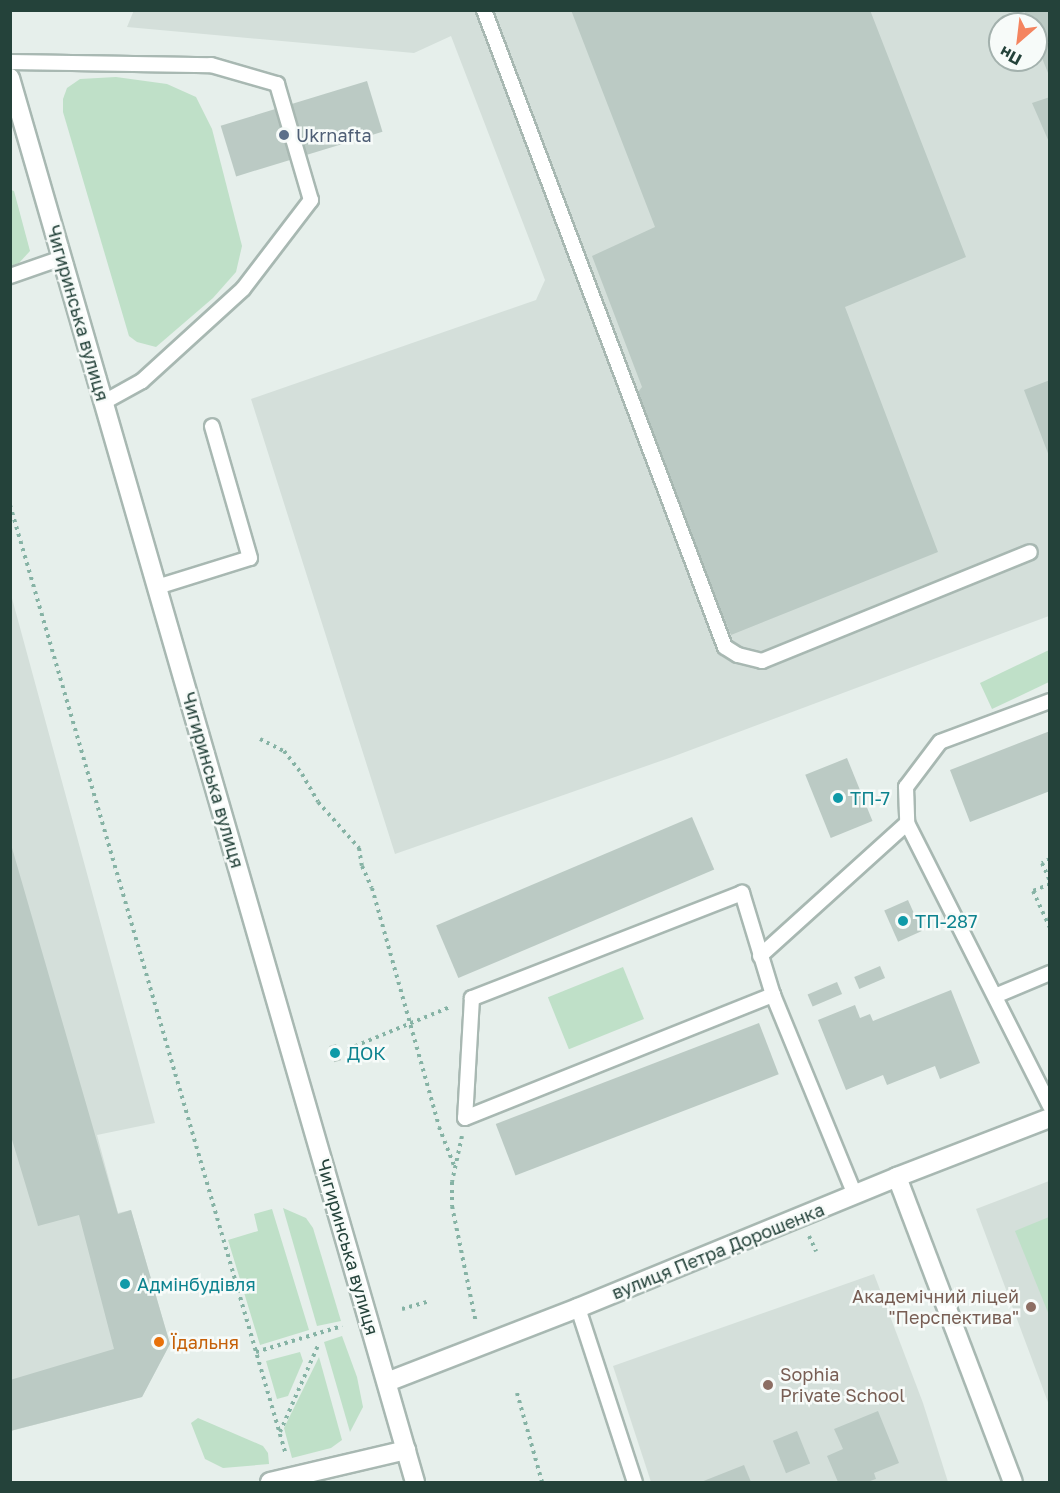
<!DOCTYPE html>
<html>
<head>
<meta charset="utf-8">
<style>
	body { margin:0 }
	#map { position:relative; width:1060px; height:1493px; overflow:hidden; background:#e6efeb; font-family:"Golos Text",sans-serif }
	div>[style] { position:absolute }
	.built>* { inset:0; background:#d4dfda }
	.green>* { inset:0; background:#bfe0c8; transform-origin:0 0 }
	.building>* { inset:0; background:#bbcac4; transform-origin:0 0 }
	.path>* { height:4px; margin-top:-2px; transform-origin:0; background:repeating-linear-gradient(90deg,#86b3a5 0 3px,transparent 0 7.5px) }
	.roads { filter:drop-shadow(2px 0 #a8b8b2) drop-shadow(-2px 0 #a8b8b2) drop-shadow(0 2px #a8b8b2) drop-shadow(0 -2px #a8b8b2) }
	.lane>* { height:14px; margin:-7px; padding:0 7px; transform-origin:7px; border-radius:7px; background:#fff }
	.street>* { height:18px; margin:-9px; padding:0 9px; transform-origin:9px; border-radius:9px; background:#fff }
	.secondary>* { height:18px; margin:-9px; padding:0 9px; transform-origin:9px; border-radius:9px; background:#fff }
	.dots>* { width:16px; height:16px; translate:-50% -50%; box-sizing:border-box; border:3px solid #f7fbf9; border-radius:50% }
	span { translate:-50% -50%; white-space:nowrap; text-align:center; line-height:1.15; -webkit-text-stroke:5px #f7fbf9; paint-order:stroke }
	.service-label { font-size:18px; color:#4e5e75 }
	.left { translate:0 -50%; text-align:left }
	.street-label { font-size:18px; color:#24423a }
	.culture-label { font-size:18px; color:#0d838f }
	.education-label { font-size:18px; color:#785e54 }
	.right { translate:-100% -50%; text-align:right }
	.food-label { font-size:18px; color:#c56008 }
	.frame { position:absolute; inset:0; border:12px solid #24423a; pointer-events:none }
	.north { position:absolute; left:988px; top:12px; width:60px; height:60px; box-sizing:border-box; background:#f7fbf9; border:2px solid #a3b1ad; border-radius:50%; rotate:208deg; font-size:16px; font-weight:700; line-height:24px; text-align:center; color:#24423a }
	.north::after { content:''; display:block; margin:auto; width:21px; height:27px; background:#f4845f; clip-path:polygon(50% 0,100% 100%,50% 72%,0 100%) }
</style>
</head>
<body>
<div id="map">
	<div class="built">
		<i style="clip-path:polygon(evenodd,134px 10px,1049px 11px,1049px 616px,672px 757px,395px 854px,251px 399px,536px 300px,545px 280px,451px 36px,414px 53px,127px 27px,134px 10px,1000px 24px,1036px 24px,1036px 60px,1000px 60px,1000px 24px)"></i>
		<i style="clip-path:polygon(10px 591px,155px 1123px,97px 1135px,118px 1213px,131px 1210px,170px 1344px,142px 1397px,11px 1431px)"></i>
		<i style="clip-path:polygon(1049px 1181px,1049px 1405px,976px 1209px)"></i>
		<i style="clip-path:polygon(874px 1274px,923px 1403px,948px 1482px,651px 1482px,613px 1366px)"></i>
	</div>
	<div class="green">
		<i style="clip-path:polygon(116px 77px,167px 84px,196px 97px,212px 129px,242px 246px,236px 272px,213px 298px,156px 347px,137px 342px,129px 336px,63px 112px,63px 99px,67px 88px,80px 79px)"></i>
		<i style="clip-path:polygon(11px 190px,14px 191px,30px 251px,19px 263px,11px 266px)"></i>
		<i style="clip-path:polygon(1049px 650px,1049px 682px,992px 709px,980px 683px)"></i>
		<i style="left:623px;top:967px;width:56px;height:81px;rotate:68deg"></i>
		<i style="clip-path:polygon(283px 1208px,306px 1218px,313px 1228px,341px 1321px,317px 1326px)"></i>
		<i style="clip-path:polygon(272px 1209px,309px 1330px,260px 1345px,228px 1240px,258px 1231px,254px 1214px)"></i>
		<i style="clip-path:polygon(1049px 1217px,1049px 1315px,1015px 1231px)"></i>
		<i style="clip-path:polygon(342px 1336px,357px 1377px,363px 1407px,350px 1432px,324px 1342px)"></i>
		<i style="clip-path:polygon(300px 1352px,303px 1361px,288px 1396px,277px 1399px,266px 1361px)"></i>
		<i style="clip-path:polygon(319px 1357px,342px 1440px,331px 1448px,292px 1458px,284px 1428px)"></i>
		<i style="clip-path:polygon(198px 1418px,263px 1446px,268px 1453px,269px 1464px,223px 1468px,205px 1459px,191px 1423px)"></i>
	</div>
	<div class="building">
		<i style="clip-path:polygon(571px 10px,870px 10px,966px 257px,845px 307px,938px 552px,731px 635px,634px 397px,642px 387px,592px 256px,655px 227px)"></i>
		<i style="clip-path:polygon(1024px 10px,1050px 10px,1050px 78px,1036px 43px,1036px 24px,1029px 24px)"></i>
		<i style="left:367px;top:81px;width:53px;height:153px;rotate:73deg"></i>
		<i style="clip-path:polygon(1050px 97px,1050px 142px,1049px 142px,1032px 103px)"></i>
		<i style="clip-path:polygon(1050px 380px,1050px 456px,1049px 456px,1024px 390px)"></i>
		<i style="clip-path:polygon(1050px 731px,1050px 791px,970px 822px,950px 770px)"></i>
		<i style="left:847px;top:758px;width:68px;height:45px;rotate:68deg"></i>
		<i style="left:692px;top:817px;width:57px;height:278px;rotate:67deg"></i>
		<i style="clip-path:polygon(10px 841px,118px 1214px,131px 1210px,170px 1344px,142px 1397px,10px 1431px,10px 1380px,114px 1349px,79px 1215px,38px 1226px,10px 1133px)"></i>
		<i style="left:908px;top:900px;width:34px;height:26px;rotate:66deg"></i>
		<i style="left:880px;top:966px;width:13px;height:28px;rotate:67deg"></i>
		<i style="left:837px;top:982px;width:13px;height:32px;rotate:67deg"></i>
		<i style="clip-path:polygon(951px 990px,980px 1063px,940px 1079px,935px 1066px,887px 1085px,883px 1075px,846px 1090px,818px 1020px,855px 1005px,860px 1018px,870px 1014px,873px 1021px)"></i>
		<i style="left:759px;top:1023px;width:55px;height:282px;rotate:69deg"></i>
		<i style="left:336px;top:1044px;width:17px;height:7px;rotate:73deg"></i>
		<i style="clip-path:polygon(878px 1411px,899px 1463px,874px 1473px,876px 1479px,867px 1482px,838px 1482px,827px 1456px,843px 1449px,834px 1429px)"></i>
		<i style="left:797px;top:1431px;width:35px;height:26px;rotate:68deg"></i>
		<i style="clip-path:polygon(744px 1465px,751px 1482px,701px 1482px)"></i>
	</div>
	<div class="path">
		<i style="left:10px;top:505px;width:989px;rotate:73.8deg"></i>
		<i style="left:260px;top:739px;width:27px;rotate:27deg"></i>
		<i style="left:284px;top:751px;width:29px;rotate:52deg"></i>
		<i style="left:302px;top:774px;width:32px;rotate:60deg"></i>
		<i style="left:318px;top:802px;width:62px;rotate:48.3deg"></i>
		<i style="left:359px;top:848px;width:18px;rotate:81deg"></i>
		<i style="left:362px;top:866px;width:24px;rotate:66deg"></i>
		<i style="left:372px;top:888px;width:248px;rotate:74.3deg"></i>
		<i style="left:439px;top:1127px;width:44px;rotate:68.7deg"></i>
		<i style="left:1050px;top:859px;width:9px;rotate:153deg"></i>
		<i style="left:1042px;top:863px;width:20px;rotate:66deg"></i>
		<i style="left:1050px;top:884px;width:18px;rotate:158deg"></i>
		<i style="left:1033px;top:891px;width:41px;rotate:65.3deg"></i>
		<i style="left:348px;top:1049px;width:110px;rotate:-22.4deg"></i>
		<i style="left:462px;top:1136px;width:47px;rotate:102.3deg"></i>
		<i style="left:452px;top:1182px;width:24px;rotate:90deg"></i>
		<i style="left:452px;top:1206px;width:119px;rotate:78.4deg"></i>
		<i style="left:809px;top:1236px;width:17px;rotate:65deg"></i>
		<i style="left:402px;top:1309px;width:26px;rotate:-16deg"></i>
		<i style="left:256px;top:1352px;width:90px;rotate:-16.8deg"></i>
		<i style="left:517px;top:1393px;width:92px;rotate:74.3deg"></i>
		<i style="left:280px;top:1432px;width:97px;rotate:-66.3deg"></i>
	</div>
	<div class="roads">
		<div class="lane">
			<i style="left:484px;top:10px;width:681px;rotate:69.28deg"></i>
			<i style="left:725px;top:647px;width:15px;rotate:32deg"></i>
			<i style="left:738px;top:655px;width:25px;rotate:14deg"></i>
			<i style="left:762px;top:661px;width:289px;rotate:-22.1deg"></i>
			<i style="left:10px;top:62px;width:201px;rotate:0.9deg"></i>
			<i style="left:211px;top:65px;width:69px;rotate:16.1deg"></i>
			<i style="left:277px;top:84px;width:121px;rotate:73.7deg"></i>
			<i style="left:311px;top:200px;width:112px;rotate:127.4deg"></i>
			<i style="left:243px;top:289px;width:137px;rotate:137.7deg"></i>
			<i style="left:142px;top:381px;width:43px;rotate:151.1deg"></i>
			<i style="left:10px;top:276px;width:55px;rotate:-19.1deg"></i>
			<i style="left:157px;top:587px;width:97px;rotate:-17.3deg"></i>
			<i style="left:250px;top:558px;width:137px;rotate:-106.1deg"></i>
			<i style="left:1050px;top:701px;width:117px;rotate:159.6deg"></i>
			<i style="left:940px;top:742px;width:56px;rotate:127.1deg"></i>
			<i style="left:906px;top:787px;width:36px;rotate:88deg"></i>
			<i style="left:907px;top:823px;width:317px;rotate:63.2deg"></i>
			<i style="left:760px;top:956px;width:198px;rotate:-42.1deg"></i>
			<i style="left:773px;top:995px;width:107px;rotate:-106.9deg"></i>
			<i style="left:742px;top:893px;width:290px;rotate:158.7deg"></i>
			<i style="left:472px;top:998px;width:120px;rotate:93.3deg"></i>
			<i style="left:465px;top:1118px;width:332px;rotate:-21.8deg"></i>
			<i style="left:773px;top:995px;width:216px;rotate:67.7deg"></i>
			<i style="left:995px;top:996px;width:60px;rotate:-22.7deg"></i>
			<i style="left:578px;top:1308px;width:183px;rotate:71.9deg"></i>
		</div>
		<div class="street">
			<i style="left:897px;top:1177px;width:326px;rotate:69.2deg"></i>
			<i style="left:270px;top:1482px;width:140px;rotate:-13.2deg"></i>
		</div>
		<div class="secondary">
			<i style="left:10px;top:78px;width:1461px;rotate:73.91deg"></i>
			<i style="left:387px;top:1382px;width:205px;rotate:-21.2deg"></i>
			<i style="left:578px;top:1308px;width:345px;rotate:-22.3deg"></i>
			<i style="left:897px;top:1177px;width:164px;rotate:-21.1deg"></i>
		</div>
	</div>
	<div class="dots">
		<i style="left:284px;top:135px;background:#5c6f8a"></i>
		<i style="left:838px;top:798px;background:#0f9aa8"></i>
		<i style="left:903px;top:921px;background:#0f9aa8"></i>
		<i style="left:335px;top:1053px;background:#0f9aa8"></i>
		<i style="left:125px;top:1284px;background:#0f9aa8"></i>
		<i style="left:1031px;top:1307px;background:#8d6e63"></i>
		<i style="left:159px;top:1342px;background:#e8710a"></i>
		<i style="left:768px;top:1385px;background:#8d6e63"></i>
	</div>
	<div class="service-label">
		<span class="left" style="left:296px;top:135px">Ukrnafta</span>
	</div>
	<div class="street-label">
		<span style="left:78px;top:313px;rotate:74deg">Чигиринська вулиця</span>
		<span style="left:213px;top:780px;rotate:74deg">Чигиринська вулиця</span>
		<span style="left:348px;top:1247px;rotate:74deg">Чигиринська вулиця</span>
		<span style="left:718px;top:1251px;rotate:-22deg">вулиця Петра Дорошенка</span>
	</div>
	<div class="culture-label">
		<span class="left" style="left:850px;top:798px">ТП-7</span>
		<span class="left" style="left:915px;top:921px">ТП-287</span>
		<span class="left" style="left:347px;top:1053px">ДОК</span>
		<span class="left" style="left:137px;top:1284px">Адмінбудівля</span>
	</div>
	<div class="education-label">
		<span class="right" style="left:1019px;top:1307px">Академічний ліцей<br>"Перспектива"</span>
		<span class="left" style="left:780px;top:1385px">Sophia<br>Private School</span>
	</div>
	<div class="food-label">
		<span class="left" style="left:171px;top:1342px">Їдальня</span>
	</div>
	<div class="frame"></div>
	<div class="north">Пн</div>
</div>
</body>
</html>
